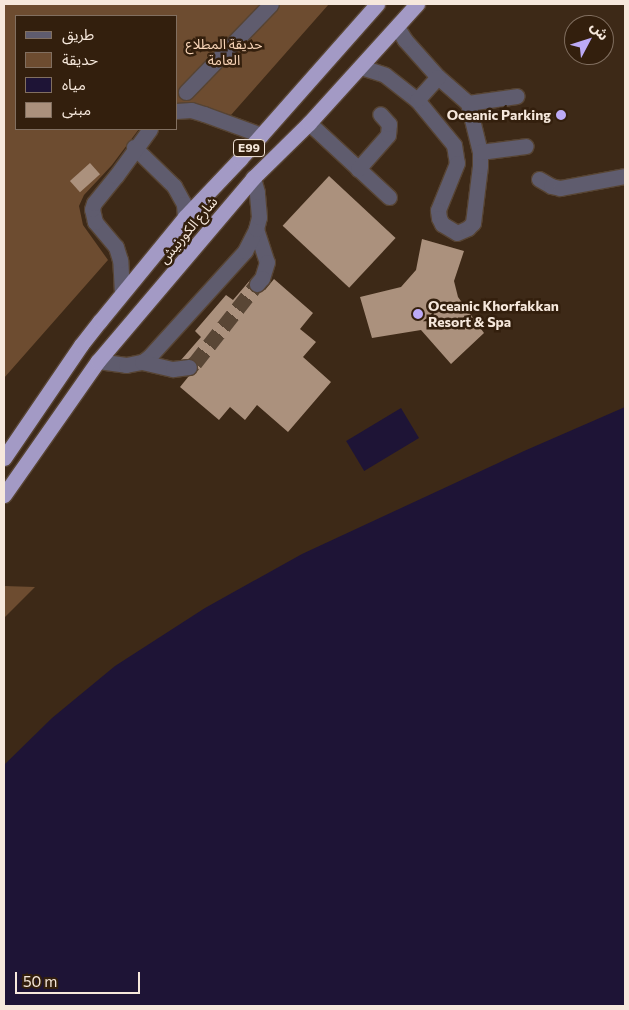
<!DOCTYPE html>
<html>
<head>
<meta charset="utf-8">
<style>
	body { margin:0 }
	#map { position:relative; width:629px; height:1010px; overflow:hidden; background:#3d2917; font-family:Commissioner,"Noto Sans Arabic",sans-serif }
	div>[style] { position:absolute }
	.green>* { inset:0; background:#6d4c30 }
	.water>* { inset:0; background:#1e1436; transform-origin:0 0 }
	.building>* { inset:0; background:#ab917d; transform-origin:0 0 }
	.minor-tunnel>* { height:15px; margin-top:-7.5px; transform-origin:0; background:repeating-linear-gradient(90deg,#594635 0 15px,transparent 0 23px) }
	.roads { filter:drop-shadow(1px 0 #574433) drop-shadow(-1px 0 #574433) drop-shadow(0 1px #574433) drop-shadow(0 -1px #574433) }
	.minor>* { height:15px; margin:-7.5px; padding:0 7.5px; transform-origin:7.5px; border-radius:7.5px; background:#5f5c6e }
	.highway>* { height:15px; margin:-7.5px; padding:0 7.5px; transform-origin:7.5px; border-radius:7.5px; background:#a39ac5 }
	.dots>* { width:14px; height:14px; translate:-50% -50%; box-sizing:border-box; border:2px solid #331f0d; border-radius:50% }
	span { translate:-50% -50%; white-space:nowrap; text-align:center; line-height:1.15; -webkit-text-stroke:5px #331f0d; paint-order:stroke }
	.shield-label span { padding:1px 4px; background:#331f0d; border:1px solid; border-radius:4px; -webkit-text-stroke-width:0 }
	.shield-label { font-size:12px; color:#f6e8dc; font-weight:700 }
	.park-label { font-size:14px; color:#f8d4b7 }
	.poi-label { font-size:14px; color:#f6e8dc; font-weight:700 }
	.right { translate:-100% -50%; text-align:right }
	.left { translate:0 -50%; text-align:left }
	.street-label { font-size:14px; color:#f6e8dc }
	.frame { position:absolute; inset:0; border:5px solid #f6e8dc; pointer-events:none }
	.legend { position:absolute; left:15px; top:15px; width:162px; height:115px; box-sizing:border-box; background:#331f0d; border:1px solid #816f60; margin:0; padding:6px 9px; list-style:none; font-size:15px; color:#f6e8dc }
	.legend li { display:flex; align-items:center; gap:10px; height:25px }
	.legend b { width:25px; border:1px solid #816f60 }
	.north { position:absolute; left:564px; top:15px; width:50px; height:50px; box-sizing:border-box; background:#331f0d; border:1px solid #816f60; border-radius:50%; rotate:50deg; font-size:14px; font-weight:700; line-height:20px; text-align:center; color:#f6e8dc }
	.north::after { content:''; display:block; margin:auto; width:18px; height:22px; background:#bcaaf6; clip-path:polygon(50% 0,100% 100%,50% 72%,0 100%) }
	.scale { position:absolute; left:15px; top:972px; width:125px; height:22px; box-sizing:border-box; border:2px solid #f6e8dc; border-top:0; padding-left:6px; font-size:15px; line-height:18px; white-space:nowrap; color:#f6e8dc; -webkit-text-stroke:4px #331f0d; paint-order:stroke }
</style>
</head>
<body>
<div id="map">
	<div class="green">
		<i style="clip-path:polygon(4px 4px,329px 4px,231px 115px,204px 107px,176px 106px,176px 16px,16px 16px,16px 129px,139px 129px,112px 165px,84px 195px,79px 206px,83px 225px,108px 260px,4px 378px)"></i>
		<i style="clip-path:polygon(4px 586px,35px 587px,4px 618px)"></i>
	</div>
	<div class="water">
		<i style="clip-path:polygon(625px 407px,625px 1006px,4px 1006px,4px 765px,52px 718px,115px 666px,205px 608px,302px 554px,524px 451px)"></i>
		<i style="left:401px;top:408px;width:35px;height:64px;rotate:59deg"></i>
	</div>
	<div class="building">
		<i style="left:90px;top:163px;width:15px;height:27px;rotate:48deg"></i>
		<i style="left:329px;top:176px;width:91px;height:68px;rotate:43deg"></i>
		<i style="clip-path:polygon(422px 239px,464px 251px,454px 281px,458px 297px,484px 333px,451px 364px,421px 330px,372px 338px,360px 297px,401px 287px,416px 270px)"></i>
		<i style="clip-path:polygon(251px 279px,265px 290px,274px 279px,313px 313px,300px 329px,316px 342px,303px 357px,331px 382px,288px 432px,257px 405px,245px 420px,230px 407px,219px 420px,180px 387px,193px 371px,181px 360px,201px 337px,195px 331px,226px 295px,233px 300px)"></i>
	</div>
	<div class="minor-tunnel">
		<i style="left:189px;top:367px;width:7px;rotate:-34deg"></i>
		<i style="left:195px;top:363px;width:100px;rotate:-51.9deg"></i>
	</div>
	<div class="roads">
		<div class="minor">
			<i style="left:361px;top:67px;width:25px;rotate:18deg"></i>
			<i style="left:385px;top:75px;width:41px;rotate:38deg"></i>
			<i style="left:417px;top:100px;width:58px;rotate:50.6deg"></i>
			<i style="left:454px;top:145px;width:18px;rotate:81deg"></i>
			<i style="left:457px;top:163px;width:51px;rotate:112deg"></i>
			<i style="left:438px;top:210px;width:8px;rotate:83deg"></i>
			<i style="left:439px;top:218px;width:7px;rotate:63deg"></i>
			<i style="left:442px;top:224px;width:17px;rotate:31deg"></i>
			<i style="left:457px;top:233px;width:12px;rotate:-24deg"></i>
			<i style="left:468px;top:228px;width:7px;rotate:-45deg"></i>
			<i style="left:473px;top:223px;width:57px;rotate:-83deg"></i>
			<i style="left:480px;top:166px;width:14px;rotate:-90deg"></i>
			<i style="left:480px;top:152px;width:50px;rotate:-103.8deg"></i>
			<i style="left:468px;top:103px;width:40px;rotate:-139deg"></i>
			<i style="left:438px;top:77px;width:50px;rotate:-131.7deg"></i>
			<i style="left:405px;top:40px;width:15px;rotate:-122deg"></i>
			<i style="left:186px;top:92px;width:122px;rotate:-46deg"></i>
			<i style="left:417px;top:100px;width:31px;rotate:-48deg"></i>
			<i style="left:468px;top:103px;width:49px;rotate:-8.1deg"></i>
			<i style="left:176px;top:111px;width:15px;rotate:-4deg"></i>
			<i style="left:191px;top:110px;width:14px;rotate:17deg"></i>
			<i style="left:204px;top:114px;width:61px;rotate:20.2deg"></i>
			<i style="left:309px;top:123px;width:109px;rotate:42.8deg"></i>
			<i style="left:134px;top:147px;width:56px;rotate:44.3deg"></i>
			<i style="left:174px;top:186px;width:21px;rotate:61deg"></i>
			<i style="left:184px;top:204px;width:13px;rotate:86deg"></i>
			<i style="left:480px;top:152px;width:46px;rotate:-7.4deg"></i>
			<i style="left:358px;top:169px;width:45px;rotate:-48.6deg"></i>
			<i style="left:388px;top:135px;width:11px;rotate:-85deg"></i>
			<i style="left:389px;top:124px;width:13px;rotate:-132deg"></i>
			<i style="left:539px;top:179px;width:14px;rotate:30deg"></i>
			<i style="left:551px;top:186px;width:9px;rotate:13deg"></i>
			<i style="left:560px;top:188px;width:66px;rotate:-10.5deg"></i>
			<i style="left:256px;top:229px;width:35px;rotate:72deg"></i>
			<i style="left:267px;top:262px;width:17px;rotate:107deg"></i>
			<i style="left:262px;top:278px;width:8px;rotate:130deg"></i>
			<i style="left:122px;top:293px;width:33px;rotate:-93deg"></i>
			<i style="left:120px;top:260px;width:14px;rotate:-107deg"></i>
			<i style="left:116px;top:247px;width:33px;rotate:-130deg"></i>
			<i style="left:95px;top:222px;width:13px;rotate:-103deg"></i>
			<i style="left:92px;top:209px;width:6px;rotate:-72deg"></i>
			<i style="left:94px;top:203px;width:35px;rotate:-51deg"></i>
			<i style="left:116px;top:176px;width:58px;rotate:-54.1deg"></i>
			<i style="left:98px;top:361px;width:28px;rotate:8deg"></i>
			<i style="left:126px;top:365px;width:16px;rotate:-11deg"></i>
			<i style="left:142px;top:362px;width:9px;rotate:-36deg"></i>
			<i style="left:149px;top:357px;width:143px;rotate:-47.8deg"></i>
			<i style="left:245px;top:251px;width:25px;rotate:-63deg"></i>
			<i style="left:256px;top:229px;width:12px;rotate:-76deg"></i>
			<i style="left:259px;top:217px;width:25px;rotate:-95deg"></i>
			<i style="left:257px;top:192px;width:15px;rotate:-106deg"></i>
			<i style="left:142px;top:362px;width:32px;rotate:13deg"></i>
			<i style="left:173px;top:369px;width:16px;rotate:-7deg"></i>
		</div>
		<div class="highway">
			<i style="left:4px;top:458px;width:137px;rotate:-55.7deg"></i>
			<i style="left:81px;top:345px;width:31px;rotate:-52deg"></i>
			<i style="left:100px;top:321px;width:134px;rotate:-50.7deg"></i>
			<i style="left:185px;top:217px;width:80px;rotate:-46.5deg"></i>
			<i style="left:240px;top:159px;width:207px;rotate:-48.5deg"></i>
			<i style="left:4px;top:495px;width:164px;rotate:-55deg"></i>
			<i style="left:98px;top:361px;width:240px;rotate:-49.7deg"></i>
			<i style="left:253px;top:178px;width:78px;rotate:-44.5deg"></i>
			<i style="left:309px;top:123px;width:161px;rotate:-47.8deg"></i>
		</div>
	</div>
	<div class="dots">
		<i style="left:561px;top:115px;background:#bcaaf6"></i>
		<i style="left:418px;top:314px;background:#bcaaf6"></i>
	</div>
	<div class="shield-label">
		<span style="left:249px;top:148px">E99</span>
	</div>
	<div class="park-label">
		<span style="left:224px;top:52px">حديقة المطلاع<br>العامة</span>
	</div>
	<div class="poi-label">
		<span class="right" style="left:551px;top:115px">Oceanic Parking</span>
		<span class="left" style="left:428px;top:314px">Oceanic Khorfakkan<br>Resort &amp; Spa</span>
	</div>
	<div class="street-label">
		<span style="left:188px;top:230px;rotate:-50deg">شارع الكورنيش</span>
	</div>
	<div class="frame"></div>
	<ul class="legend">
	<li><b style="height:6px;background:#5f5c6e"></b>طريق</li>
	<li><b style="height:14px;background:#6d4c30"></b>حديقة</li>
	<li><b style="height:14px;background:#1e1436"></b>مياه</li>
	<li><b style="height:14px;background:#ab917d"></b>مبنى</li>
	</ul>
	<div class="north">ش</div>
	<div class="scale">50 m</div>
</div>
</body>
</html>
